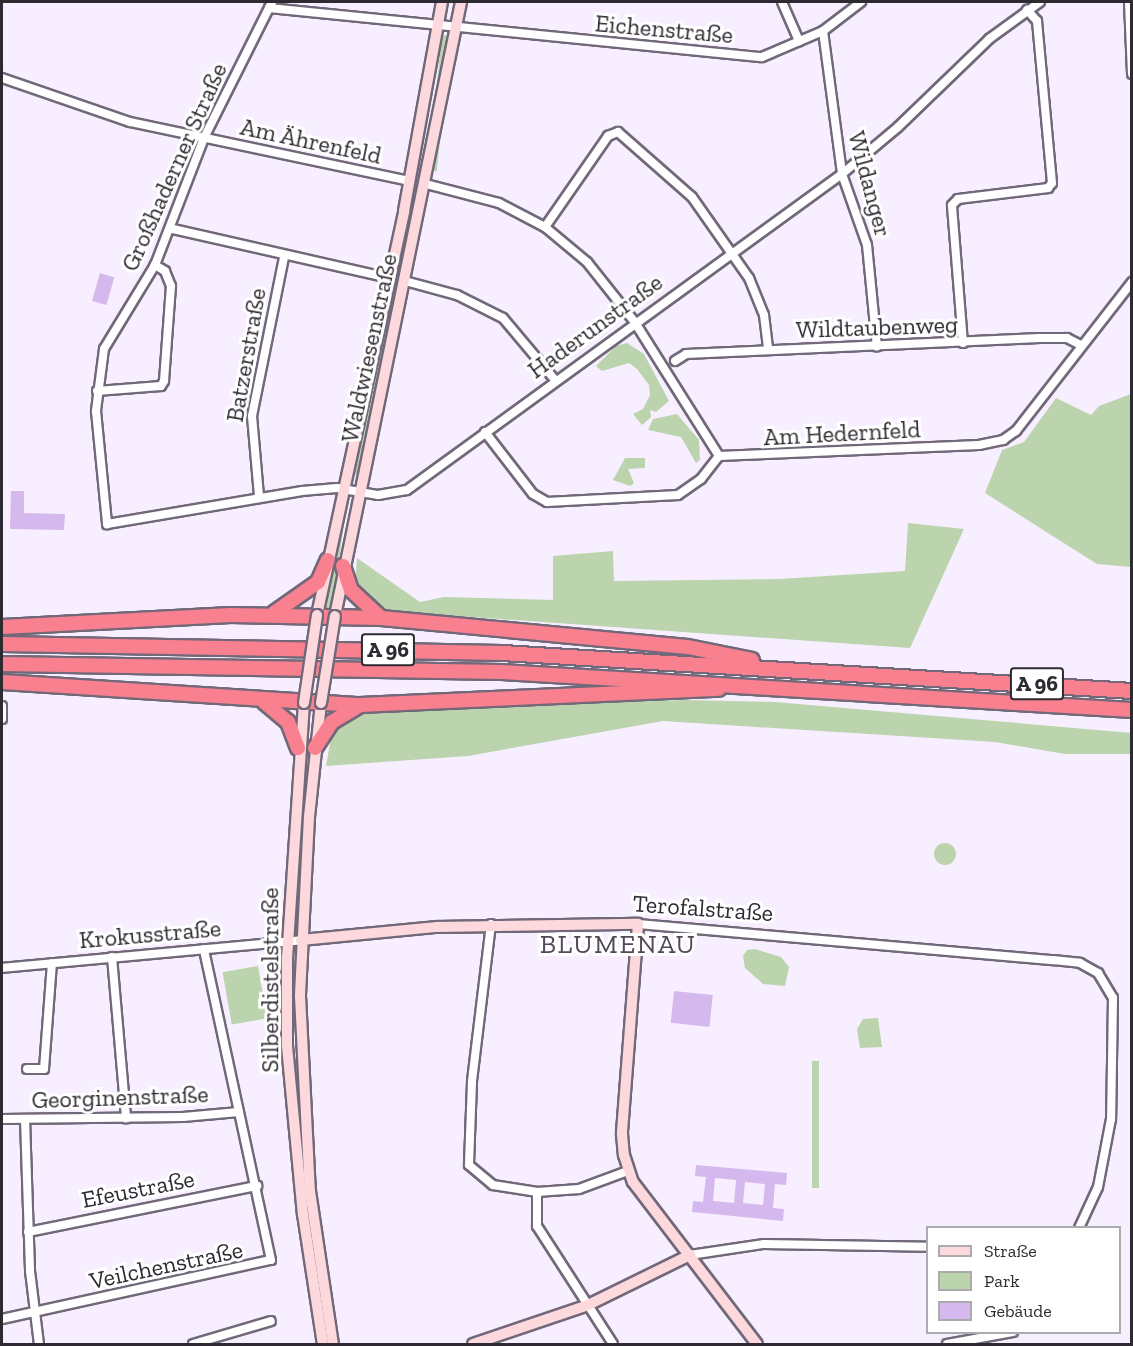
<!DOCTYPE html>
<html>
<head>
<meta charset="utf-8">
<style>
	body { margin:0 }
	#map { position:relative; width:1133px; height:1346px; overflow:hidden; background:#f7efff; font-family:"Zilla Slab",serif }
	div>[style] { position:absolute }
	.green>* { inset:0; background:#bbd4ad; transform-origin:0 0 }
	.round { border-radius:50% }
	.building>* { inset:0; background:#d5b8ee; transform-origin:0 0 }
	.roads { filter:drop-shadow(2px 0 #716879) drop-shadow(-2px 0 #716879) drop-shadow(0 2px #716879) drop-shadow(0 -2px #716879) }
	.street>* { height:8px; margin:-4px; padding:0 4px; transform-origin:4px; border-radius:4px; background:#fff }
	.secondary>* { height:10px; margin:-5px; padding:0 5px; transform-origin:5px; border-radius:5px; background:#fdd9dd }
	.highway>* { height:14px; margin:-7px; padding:0 7px; transform-origin:7px; border-radius:7px; background:#f9808e }
	.bridges { filter:drop-shadow(2px 0 #716879) drop-shadow(-2px 0 #716879) drop-shadow(0 2px #716879) drop-shadow(0 -2px #716879) }
	.secondary-bridge>* { height:10px; margin:-5px; padding:0 5px; transform-origin:5px; border-radius:5px; background:#fdd9dd }
	span { translate:-50% -50%; white-space:nowrap; text-align:center; line-height:1.15; -webkit-text-stroke:6px #fff; paint-order:stroke }
	.shield-label span { padding:2px 4px; background:#fff; border:2px solid; border-radius:4px; -webkit-text-stroke-width:0 }
	.shield-label { font-size:22px; color:#2e2a31; font-weight:700 }
	.street-label { font-size:24px; color:#2e2a31 }
	.quarter-label { font-size:27px; color:#514959; letter-spacing:1.5px }
	.frame { position:absolute; inset:0; border:3px solid #2e2a31; pointer-events:none }
	.legend { position:absolute; left:926px; top:1226px; width:195px; height:108px; box-sizing:border-box; background:#fff; border:2px solid #abaaad; margin:0; padding:8px 10px; list-style:none; font-size:18px; color:#2e2a31 }
	.legend li { display:flex; align-items:center; gap:12px; height:30px }
	.legend b { width:30px; border:2px solid #abaaad }
</style>
</head>
<body>
<div id="map">
	<div class="green">
		<i style="left:442px;top:35px;width:9px;height:136px;rotate:6deg"></i>
		<i style="clip-path:polygon(395px 269px,404px 271px,359px 475px,354px 474px,365px 405px)"></i>
		<i style="clip-path:polygon(627px 343px,644px 354px,669px 401px,656px 412px,650px 410px,651px 417px,642px 425px,633px 414px,643px 409px,650px 395px,649px 385px,637px 369px,629px 363px,602px 371px,596px 366px,616px 346px)"></i>
		<i style="clip-path:polygon(1131px 394px,1131px 567px,1097px 564px,985px 493px,1002px 450px,1024px 442px,1056px 398px,1091px 415px,1099px 406px)"></i>
		<i style="clip-path:polygon(677px 414px,699px 440px,700px 460px,696px 463px,681px 437px,648px 430px,653px 419px)"></i>
		<i style="clip-path:polygon(625px 458px,645px 458px,645px 468px,628px 469px,634px 483px,630px 486px,613px 480px)"></i>
		<i style="clip-path:polygon(346px 507px,332px 612px,325px 612px,335px 551px)"></i>
		<i style="clip-path:polygon(908px 523px,964px 529px,910px 648px,373px 610px,355px 584px,357px 558px,420px 602px,444px 597px,553px 600px,553px 556px,613px 551px,614px 581px,779px 579px,905px 571px)"></i>
		<i style="clip-path:polygon(687px 700px,775px 702px,1132px 733px,1131px 754px,1065px 754px,995px 742px,663px 721px,468px 756px,326px 766px,332px 732px,365px 710px)"></i>
		<i class="round" style="left:934px;top:843px;width:22px;height:22px"></i>
		<i style="clip-path:polygon(755px 949px,781px 957px,789px 967px,785px 986px,763px 984px,745px 968px,743px 956px,747px 950px)"></i>
		<i style="left:258px;top:966px;width:53px;height:36px;rotate:80deg"></i>
		<i style="clip-path:polygon(878px 1018px,882px 1047px,860px 1048px,857px 1029px,863px 1019px)"></i>
		<i style="left:812px;top:1061px;width:7px;height:127px"></i>
	</div>
	<div class="building">
		<i style="left:100px;top:273px;width:15px;height:29px;rotate:16deg"></i>
		<i style="clip-path:polygon(11px 491px,24px 491px,24px 513px,65px 514px,64px 530px,10px 529px)"></i>
		<i style="left:674px;top:991px;width:39px;height:32px;rotate:6deg"></i>
		<i style="clip-path:polygon(evenodd,696px 1165px,787px 1173px,786px 1185px,775px 1184px,773px 1208px,784px 1209px,783px 1221px,692px 1212px,693px 1201px,703px 1202px,706px 1177px,695px 1176px,696px 1165px,715px 1178px,736px 1180px,734px 1203px,713px 1201px,715px 1178px,696px 1165px,745px 1182px,765px 1184px,763px 1205px,743px 1203px,745px 1182px)"></i>
	</div>
	<div class="roads">
		<div class="street">
			<i style="left:272px;top:2px;width:152px;rotate:116.6deg"></i>
			<i style="left:204px;top:138px;width:136px;rotate:111.1deg"></i>
			<i style="left:155px;top:265px;width:98px;rotate:121.3deg"></i>
			<i style="left:104px;top:349px;width:63px;rotate:97.4deg"></i>
			<i style="left:96px;top:411px;width:114px;rotate:84.4deg"></i>
			<i style="left:107px;top:524px;width:198px;rotate:-9.6deg"></i>
			<i style="left:302px;top:491px;width:35px;rotate:-5deg"></i>
			<i style="left:337px;top:488px;width:42px;rotate:9.7deg"></i>
			<i style="left:378px;top:495px;width:29px;rotate:-10deg"></i>
			<i style="left:407px;top:490px;width:538px;rotate:-36deg"></i>
			<i style="left:842px;top:174px;width:73px;rotate:-40deg"></i>
			<i style="left:898px;top:127px;width:127px;rotate:-44deg"></i>
			<i style="left:989px;top:39px;width:63px;rotate:-36deg"></i>
			<i style="left:782px;top:2px;width:43px;rotate:66.4deg"></i>
			<i style="left:1129px;top:2px;width:72px;rotate:87.6deg"></i>
			<i style="left:269px;top:8px;width:495px;rotate:5.7deg"></i>
			<i style="left:762px;top:57px;width:66px;rotate:-23.1deg"></i>
			<i style="left:823px;top:31px;width:48px;rotate:-37.3deg"></i>
			<i style="left:823px;top:31px;width:144px;rotate:82.4deg"></i>
			<i style="left:842px;top:174px;width:75px;rotate:70.6deg"></i>
			<i style="left:867px;top:245px;width:102px;rotate:84.4deg"></i>
			<i style="left:2px;top:78px;width:135px;rotate:19deg"></i>
			<i style="left:130px;top:122px;width:286px;rotate:11.9deg"></i>
			<i style="left:426px;top:184px;width:75px;rotate:14.6deg"></i>
			<i style="left:499px;top:203px;width:52px;rotate:27.6deg"></i>
			<i style="left:545px;top:227px;width:55px;rotate:39.8deg"></i>
			<i style="left:587px;top:262px;width:75px;rotate:51.5deg"></i>
			<i style="left:634px;top:321px;width:160px;rotate:57.8deg"></i>
			<i style="left:545px;top:227px;width:111px;rotate:-55.3deg"></i>
			<i style="left:608px;top:136px;width:11px;rotate:-22deg"></i>
			<i style="left:618px;top:132px;width:98px;rotate:41.3deg"></i>
			<i style="left:692px;top:197px;width:99px;rotate:54.9deg"></i>
			<i style="left:749px;top:278px;width:40px;rotate:68deg"></i>
			<i style="left:764px;top:315px;width:35px;rotate:83deg"></i>
			<i style="left:173px;top:229px;width:221px;rotate:12.8deg"></i>
			<i style="left:405px;top:281px;width:54px;rotate:15.1deg"></i>
			<i style="left:457px;top:295px;width:51px;rotate:26.6deg"></i>
			<i style="left:503px;top:318px;width:81px;rotate:50deg"></i>
			<i style="left:963px;top:343px;width:138px;rotate:-94.6deg"></i>
			<i style="left:952px;top:205px;width:8px;rotate:-45deg"></i>
			<i style="left:958px;top:199px;width:91px;rotate:-7deg"></i>
			<i style="left:1048px;top:188px;width:6px;rotate:-51deg"></i>
			<i style="left:1052px;top:183px;width:163px;rotate:-95.3deg"></i>
			<i style="left:1037px;top:21px;width:15px;rotate:-132deg"></i>
			<i style="left:675px;top:361px;width:13px;rotate:-32deg"></i>
			<i style="left:686px;top:354px;width:354px;rotate:-2.6deg"></i>
			<i style="left:1040px;top:338px;width:27px"></i>
			<i style="left:1067px;top:338px;width:16px;rotate:27deg"></i>
			<i style="left:97px;top:391px;width:64px;rotate:-4.5deg"></i>
			<i style="left:161px;top:386px;width:6px;rotate:-59deg"></i>
			<i style="left:164px;top:381px;width:95px;rotate:-85.8deg"></i>
			<i style="left:171px;top:286px;width:16px;rotate:-112deg"></i>
			<i style="left:165px;top:271px;width:12px;rotate:-149deg"></i>
			<i style="left:485px;top:432px;width:78px;rotate:52.3deg"></i>
			<i style="left:533px;top:494px;width:16px;rotate:30deg"></i>
			<i style="left:547px;top:502px;width:131px;rotate:-3.1deg"></i>
			<i style="left:678px;top:495px;width:28px;rotate:-35deg"></i>
			<i style="left:701px;top:479px;width:29px;rotate:-52deg"></i>
			<i style="left:719px;top:456px;width:260px;rotate:-2.4deg"></i>
			<i style="left:979px;top:445px;width:25px;rotate:-12deg"></i>
			<i style="left:1003px;top:440px;width:16px;rotate:-35deg"></i>
			<i style="left:1016px;top:431px;width:189px;rotate:-52.1deg"></i>
			<i style="left:259px;top:496px;width:80px;rotate:-95deg"></i>
			<i style="left:252px;top:416px;width:162px;rotate:-78.6deg"></i>
			<i style="left:2px;top:706px;width:13px;rotate:90deg"></i>
			<i style="left:491px;top:924px;width:159px;rotate:96.9deg"></i>
			<i style="left:472px;top:1082px;width:83px;rotate:92.1deg"></i>
			<i style="left:469px;top:1165px;width:31px;rotate:40deg"></i>
			<i style="left:493px;top:1185px;width:45px;rotate:9deg"></i>
			<i style="left:537px;top:1192px;width:42px;rotate:-4.1deg"></i>
			<i style="left:579px;top:1189px;width:52px;rotate:-20.2deg"></i>
			<i style="left:638px;top:924px;width:417px;rotate:5deg"></i>
			<i style="left:1053px;top:960px;width:27px;rotate:6deg"></i>
			<i style="left:1080px;top:963px;width:21px;rotate:29deg"></i>
			<i style="left:1098px;top:973px;width:29px;rotate:59deg"></i>
			<i style="left:1113px;top:998px;width:121px;rotate:90.9deg"></i>
			<i style="left:1111px;top:1119px;width:69px;rotate:100.8deg"></i>
			<i style="left:1098px;top:1187px;width:45px;rotate:114.9deg"></i>
			<i style="left:112px;top:957px;width:162px;rotate:85deg"></i>
			<i style="left:2px;top:968px;width:300px;rotate:-5.3deg"></i>
			<i style="left:27px;top:1069px;width:17px"></i>
			<i style="left:44px;top:1069px;width:106px;rotate:-85.7deg"></i>
			<i style="left:2px;top:1119px;width:181px;rotate:-0.6deg"></i>
			<i style="left:183px;top:1117px;width:56px;rotate:-5.1deg"></i>
			<i style="left:25px;top:1119px;width:152px;rotate:88.1deg"></i>
			<i style="left:30px;top:1271px;width:74px;rotate:83deg"></i>
			<i style="left:537px;top:1192px;width:34px;rotate:90deg"></i>
			<i style="left:537px;top:1226px;width:140px;rotate:57.2deg"></i>
			<i style="left:28px;top:1232px;width:234px;rotate:-11.4deg"></i>
			<i style="left:690px;top:1255px;width:75px;rotate:-8.5deg"></i>
			<i style="left:764px;top:1244px;width:164px;rotate:1deg"></i>
			<i style="left:2px;top:1319px;width:275px;rotate:-12.4deg"></i>
			<i style="left:271px;top:1260px;width:318px;rotate:-102.2deg"></i>
			<i style="left:193px;top:1344px;width:81px;rotate:-16.4deg"></i>
			<i style="left:947px;top:1344px;width:67px;rotate:-10.3deg"></i>
		</div>
		<div class="secondary">
			<i style="left:317px;top:615px;width:413px;rotate:-77.8deg"></i>
			<i style="left:404px;top:211px;width:212px;rotate:-79.7deg"></i>
			<i style="left:335px;top:616px;width:627px;rotate:-78.4deg"></i>
			<i style="left:304px;top:703px;width:255px;rotate:93.8deg"></i>
			<i style="left:287px;top:957px;width:89px;rotate:90deg"></i>
			<i style="left:287px;top:1046px;width:169px;rotate:84.6deg"></i>
			<i style="left:303px;top:1214px;width:132px;rotate:81.3deg"></i>
			<i style="left:321px;top:703px;width:115px;rotate:96deg"></i>
			<i style="left:309px;top:817px;width:179px;rotate:92.9deg"></i>
			<i style="left:300px;top:996px;width:195px;rotate:87.1deg"></i>
			<i style="left:310px;top:1191px;width:155px;rotate:81.5deg"></i>
			<i style="left:301px;top:940px;width:137px;rotate:-5.5deg"></i>
			<i style="left:437px;top:927px;width:201px;rotate:-0.9deg"></i>
			<i style="left:638px;top:924px;width:211px;rotate:94.4deg"></i>
			<i style="left:622px;top:1134px;width:21px;rotate:85deg"></i>
			<i style="left:624px;top:1155px;width:28px;rotate:72deg"></i>
			<i style="left:633px;top:1182px;width:204px;rotate:52.6deg"></i>
			<i style="left:473px;top:1344px;width:121px;rotate:-18.7deg"></i>
			<i style="left:588px;top:1305px;width:114px;rotate:-26.1deg"></i>
		</div>
		<div class="highway">
			<i style="left:343px;top:566px;width:25px;rotate:72deg"></i>
			<i style="left:351px;top:590px;width:38px;rotate:43deg"></i>
			<i style="left:274px;top:613px;width:54px;rotate:-35.2deg"></i>
			<i style="left:318px;top:582px;width:24px;rotate:-66deg"></i>
			<i style="left:2px;top:627px;width:229px;rotate:-3deg"></i>
			<i style="left:231px;top:615px;width:150px;rotate:1.1deg"></i>
			<i style="left:381px;top:618px;width:308px;rotate:5.4deg"></i>
			<i style="left:688px;top:647px;width:65px;rotate:11.5deg"></i>
			<i style="left:2px;top:644px;width:500px;rotate:1.03deg"></i>
			<i style="left:502px;top:653px;width:631px;rotate:3.45deg"></i>
			<i style="left:2px;top:664px;width:500px;rotate:0.92deg"></i>
			<i style="left:502px;top:672px;width:631px;rotate:3.45deg"></i>
			<i style="left:2px;top:682px;width:359px;rotate:3.7deg"></i>
			<i style="left:360px;top:705px;width:359px;rotate:-2.6deg"></i>
			<i style="left:264px;top:702px;width:31px;rotate:40deg"></i>
			<i style="left:288px;top:722px;width:28px;rotate:69deg"></i>
			<i style="left:315px;top:748px;width:31px;rotate:-57deg"></i>
			<i style="left:332px;top:722px;width:33px;rotate:-31deg"></i>
		</div>
	</div>
	<div class="bridges">
		<div class="secondary-bridge">
			<i style="left:304px;top:703px;width:89px;rotate:-81.6deg"></i>
			<i style="left:321px;top:703px;width:88px;rotate:-80.9deg"></i>
		</div>
	</div>
	<div class="shield-label">
		<span style="left:388px;top:650px">A 96</span>
		<span style="left:1037px;top:684px">A 96</span>
	</div>
	<div class="street-label">
		<span style="left:664px;top:29px;rotate:5deg">Eichenstraße</span>
		<span style="left:311px;top:141px;rotate:12deg">Am Ährenfeld</span>
		<span style="left:174px;top:167px;rotate:-66deg">Großhaderner Straße</span>
		<span style="left:870px;top:184px;rotate:75deg">Wildanger</span>
		<span style="left:595px;top:326px;rotate:-36deg">Haderunstraße</span>
		<span style="left:877px;top:327px;rotate:-2deg">Wildtaubenweg</span>
		<span style="left:369px;top:348px;rotate:-78deg">Waldwiesenstraße</span>
		<span style="left:246px;top:355px;rotate:-80deg">Batzerstraße</span>
		<span style="left:842px;top:433px;rotate:-3deg">Am Hedernfeld</span>
		<span style="left:703px;top:908px;rotate:4deg">Terofalstraße</span>
		<span style="left:150px;top:934px;rotate:-5deg">Krokusstraße</span>
		<span style="left:270px;top:980px;rotate:-90deg">Silberdistelstraße</span>
		<span style="left:120px;top:1097px;rotate:-2deg">Georginenstraße</span>
		<span style="left:138px;top:1189px;rotate:-11deg">Efeustraße</span>
		<span style="left:166px;top:1265px;rotate:-12deg">Veilchenstraße</span>
	</div>
	<div class="quarter-label">
		<span style="left:618px;top:945px">BLUMENAU</span>
	</div>
	<div class="frame"></div>
	<ul class="legend">
	<li><b style="height:8px;background:#fdd9dd"></b>Straße</li>
	<li><b style="height:16px;background:#bbd4ad"></b>Park</li>
	<li><b style="height:16px;background:#d5b8ee"></b>Gebäude</li>
	</ul>
</div>
</body>
</html>
